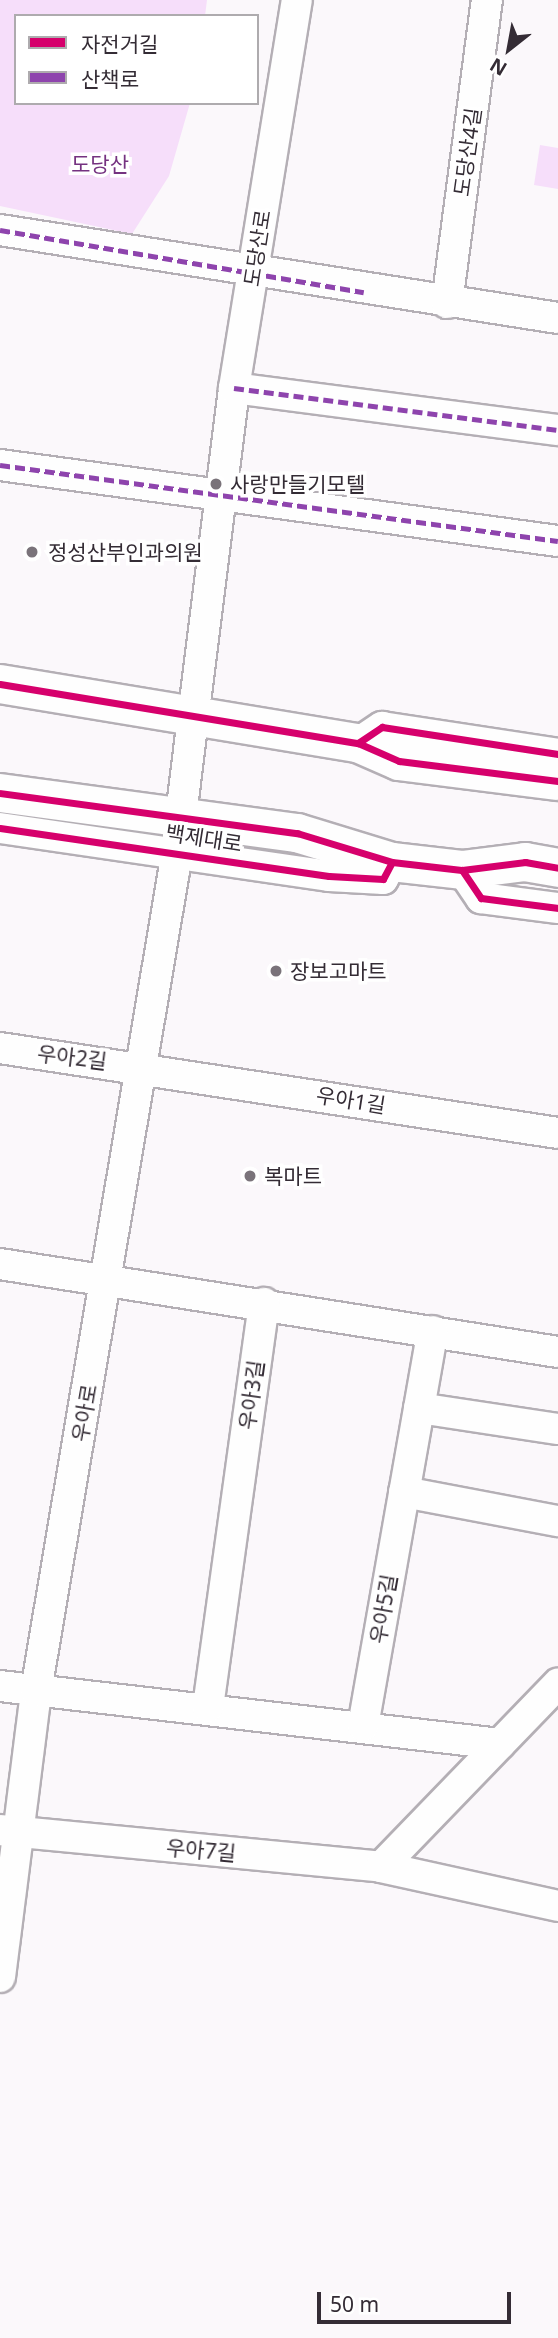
<!DOCTYPE html>
<html>
<head>
<meta charset="utf-8">
<style>
	body { margin:0 }
	#map { position:relative; width:558px; height:2338px; overflow:hidden; background:#fbf8fb; font-family:"Noto Sans","Noto Sans KR",sans-serif }
	div>[style] { position:absolute }
	.green>* { inset:0; background:#f6defa }
	.roads { filter:drop-shadow(2px 0 #b4afb5) drop-shadow(-2px 0 #b4afb5) drop-shadow(0 2px #b4afb5) drop-shadow(0 -2px #b4afb5) }
	.street>* { height:30px; margin:-15px; padding:0 15px; transform-origin:15px; border-radius:15px; background:#fefefe }
	.secondary>* { height:38px; margin:-19px; padding:0 19px; transform-origin:19px; border-radius:19px; background:#fefefe }
	.quiet>* { height:5px; margin-top:-2.5px; transform-origin:0; background:repeating-linear-gradient(90deg,#8e44ad 0 10px,transparent 0 15px) }
	.cycleway>* { height:7px; margin:-3.5px; padding:0 3.5px; transform-origin:3.5px; border-radius:3.5px; background:#d6006c }
	.dots>* { width:19px; height:19px; translate:-50% -50%; box-sizing:border-box; border:4px solid #fff; border-radius:50% }
	span { translate:-50% -50%; white-space:nowrap; text-align:center; line-height:1.15; -webkit-text-stroke:7px #fff; paint-order:stroke }
	.street-label { font-size:21px; color:#342c35 }
	.park-label { font-size:21px; color:#753280 }
	.poi-label { font-size:21px; color:#342c35 }
	.left { translate:0 -50%; text-align:left }
	.legend { position:absolute; left:14px; top:14px; width:245px; height:91px; box-sizing:border-box; background:#fff; border:2px solid #aeabae; margin:0; padding:9px 12px; list-style:none; font-size:21px; color:#342c35 }
	.legend li { display:flex; align-items:center; gap:14px; height:35px }
	.legend b { width:35px; border:2px solid #aeabae }
	.north { position:absolute; left:474px; top:14px; width:70px; height:70px; -webkit-text-stroke:5px #fff; paint-order:stroke; rotate:211deg; font-size:19px; font-weight:700; line-height:28px; text-align:center; color:#342c35 }
	.north::after { content:''; display:block; margin:auto; width:24px; height:32px; background:#342c35; clip-path:polygon(50% 0,100% 100%,50% 72%,0 100%) }
	.scale { position:absolute; left:317px; top:2292px; width:194px; height:32px; box-sizing:border-box; border:4px solid #342c35; border-top:0; padding-left:9px; font-size:21px; line-height:24px; white-space:nowrap; color:#342c35; -webkit-text-stroke:5px #fff; paint-order:stroke }
</style>
</head>
<body>
<div id="map">
	<div class="green">
		<i style="clip-path:polygon(0 0,207px 0,205px 16px,16px 16px,16px 103px,190px 103px,169px 176px,132px 234px,0 206px)"></i>
		<i style="clip-path:polygon(540px 145px,558px 148px,558px 189px,534px 185px)"></i>
	</div>
	<div class="roads">
		<div class="street">
			<i style="left:0;top:230px;width:565px;rotate:8.96deg"></i>
			<i style="left:447px;top:303px;width:306px;rotate:-82.5deg"></i>
			<i style="left:234px;top:388px;width:327px;rotate:7.4deg"></i>
			<i style="left:0;top:465px;width:563px;rotate:7.76deg"></i>
			<i style="left:358px;top:743px;width:29px;rotate:-34deg"></i>
			<i style="left:382px;top:727px;width:178px;rotate:8.7deg"></i>
			<i style="left:0;top:828px;width:332px;rotate:8.3deg"></i>
			<i style="left:329px;top:876px;width:54px;rotate:3.2deg"></i>
			<i style="left:383px;top:879px;width:19px;rotate:-62deg"></i>
			<i style="left:462px;top:870px;width:34px;rotate:56deg"></i>
			<i style="left:481px;top:898px;width:78px;rotate:7.4deg"></i>
			<i style="left:0;top:1048px;width:564px;rotate:8.66deg"></i>
			<i style="left:0;top:1264px;width:565px;rotate:8.96deg"></i>
			<i style="left:419px;top:1408px;width:141px;rotate:8.6deg"></i>
			<i style="left:404px;top:1492px;width:157px;rotate:10.7deg"></i>
			<i style="left:0;top:1686px;width:503px;rotate:6.62deg"></i>
			<i style="left:208px;top:1707px;width:408px;rotate:-82.1deg"></i>
			<i style="left:363px;top:1726px;width:401px;rotate:-80deg"></i>
			<i style="left:0;top:1830px;width:383px;rotate:5.5deg"></i>
			<i style="left:381px;top:1867px;width:181px;rotate:12.4deg"></i>
			<i style="left:381px;top:1867px;width:255px;rotate:-46deg"></i>
			<i style="left:0;top:1977px;width:288px;rotate:-82.8deg"></i>
			<i style="left:36px;top:1691px;width:832px;rotate:-80.45deg"></i>
			<i style="left:174px;top:871px;width:487px;rotate:-82.9deg"></i>
			<i style="left:234px;top:388px;width:393px;rotate:-80.8deg"></i>
		</div>
		<div class="secondary">
			<i style="left:0;top:684px;width:363px;rotate:9.4deg"></i>
			<i style="left:358px;top:743px;width:45px;rotate:23.7deg"></i>
			<i style="left:399px;top:761px;width:160px;rotate:7.2deg"></i>
			<i style="left:0;top:793px;width:300px;rotate:7.7deg"></i>
			<i style="left:297px;top:833px;width:99px;rotate:17deg"></i>
			<i style="left:392px;top:862px;width:70px;rotate:6.5deg"></i>
			<i style="left:462px;top:870px;width:64px;rotate:-7.2deg"></i>
			<i style="left:525px;top:862px;width:34px;rotate:10deg"></i>
		</div>
	</div>
	<div class="quiet">
		<i style="left:0;top:230px;width:369px;rotate:9.7deg"></i>
		<i style="left:234px;top:388px;width:327px;rotate:7.4deg"></i>
		<i style="left:0;top:465px;width:563px;rotate:7.76deg"></i>
	</div>
	<div class="cycleway">
		<i style="left:0;top:684px;width:363px;rotate:9.4deg"></i>
		<i style="left:358px;top:743px;width:45px;rotate:23.7deg"></i>
		<i style="left:399px;top:761px;width:160px;rotate:7.2deg"></i>
		<i style="left:358px;top:743px;width:29px;rotate:-34deg"></i>
		<i style="left:382px;top:727px;width:178px;rotate:8.7deg"></i>
		<i style="left:0;top:793px;width:300px;rotate:7.7deg"></i>
		<i style="left:297px;top:833px;width:99px;rotate:17deg"></i>
		<i style="left:392px;top:862px;width:70px;rotate:6.5deg"></i>
		<i style="left:462px;top:870px;width:64px;rotate:-7.2deg"></i>
		<i style="left:525px;top:862px;width:34px;rotate:10deg"></i>
		<i style="left:0;top:828px;width:332px;rotate:8.3deg"></i>
		<i style="left:329px;top:876px;width:54px;rotate:3.2deg"></i>
		<i style="left:383px;top:879px;width:19px;rotate:-62deg"></i>
		<i style="left:462px;top:870px;width:34px;rotate:56deg"></i>
		<i style="left:481px;top:898px;width:78px;rotate:7.4deg"></i>
	</div>
	<div class="dots">
		<i style="left:216px;top:484px;background:#7a737a"></i>
		<i style="left:32px;top:552px;background:#7a737a"></i>
		<i style="left:276px;top:971px;background:#7a737a"></i>
		<i style="left:250px;top:1176px;background:#7a737a"></i>
	</div>
	<div class="street-label">
		<span style="left:467px;top:152px;rotate:-82deg">도당산4길</span>
		<span style="left:257px;top:248px;rotate:-81deg">도당산로</span>
		<span style="left:204px;top:838px;rotate:9deg">백제대로</span>
		<span style="left:72px;top:1057px;rotate:7deg">우아2길</span>
		<span style="left:351px;top:1100px;rotate:9deg">우아1길</span>
		<span style="left:251px;top:1395px;rotate:-82deg">우아3길</span>
		<span style="left:84px;top:1413px;rotate:-80deg">우아로</span>
		<span style="left:383px;top:1609px;rotate:-80deg">우아5길</span>
		<span style="left:201px;top:1850px;rotate:5deg">우아7길</span>
	</div>
	<div class="park-label">
		<span style="left:100px;top:164px">도당산</span>
	</div>
	<div class="poi-label">
		<span class="left" style="left:230px;top:484px">사랑만들기모텔</span>
		<span class="left" style="left:48px;top:552px">정성산부인과의원</span>
		<span class="left" style="left:290px;top:971px">장보고마트</span>
		<span class="left" style="left:264px;top:1176px">복마트</span>
	</div>
	<ul class="legend">
	<li><b style="height:9px;background:#d6006c"></b>자전거길</li>
	<li><b style="height:9px;background:#8e44ad"></b>산책로</li>
	</ul>
	<div class="north">N</div>
	<div class="scale">50 m</div>
</div>
</body>
</html>
